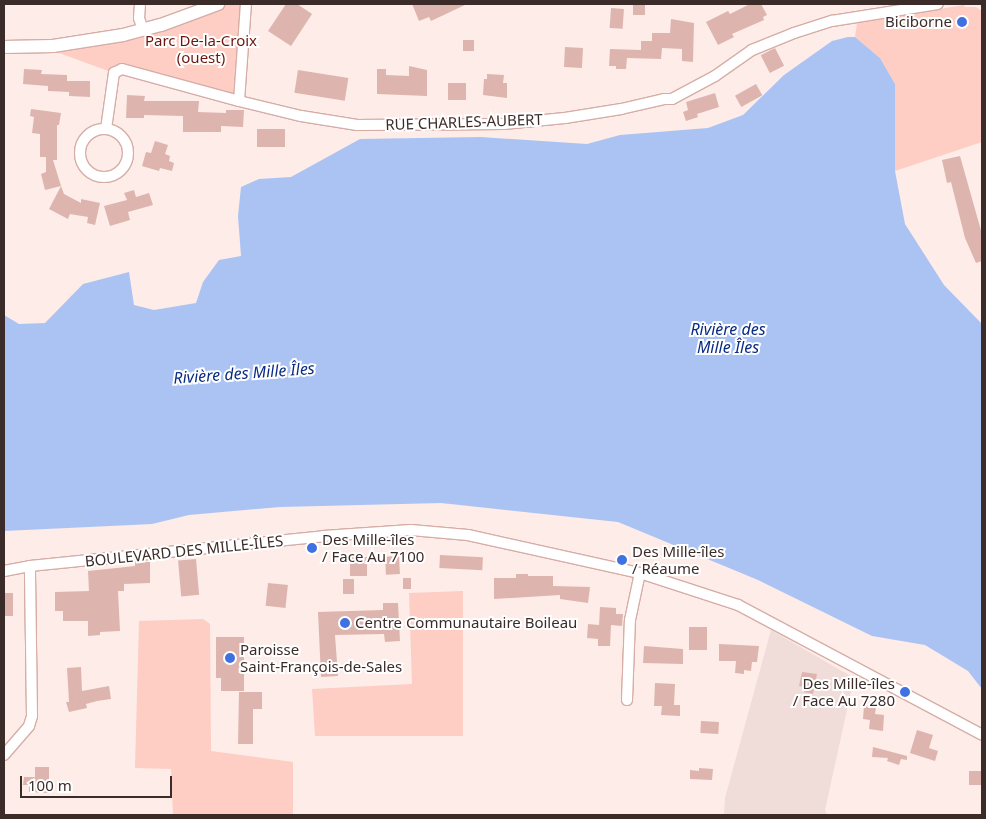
<!DOCTYPE html>
<html>
<head>
<meta charset="utf-8">
<style>
	body { margin:0 }
	#map { position:relative; width:986px; height:819px; overflow:hidden; background:#fdece8; font-family:"Noto Sans",sans-serif }
	div>[style] { position:absolute }
	.built>* { inset:0; background:#f0dcd8 }
	.green>* { inset:0; background:#fecdc4 }
	.water>* { inset:0; background:#abc3f3 }
	.building>* { inset:0; background:#deb5ae; transform-origin:0 0 }
	.roads { filter:drop-shadow(1px 0 #d6ada6) drop-shadow(-1px 0 #d6ada6) drop-shadow(0 1px #d6ada6) drop-shadow(0 -1px #d6ada6) }
	.minor>* { height:10px; margin:-5px; padding:0 5px; transform-origin:5px; border-radius:5px; background:#fff }
	.minor>.ring { margin:-5px; padding:0; box-sizing:content-box; background:none; border:10px solid #fff; border-radius:50% }
	.major>* { height:12px; margin:-6px; padding:0 6px; transform-origin:6px; border-radius:6px; background:#fff }
	.dots>* { width:14px; height:14px; translate:-50% -50%; box-sizing:border-box; border:2px solid #fff; border-radius:50% }
	span { translate:-50% -50%; white-space:nowrap; text-align:center; line-height:1.15; -webkit-text-stroke:4px #fff; paint-order:stroke }
	.poi-label { font-size:15px; color:#3c2c29 }
	.right { translate:-100% -50%; text-align:right }
	.left { translate:0 -50%; text-align:left }
	.park-label { font-size:15px; color:#6d180f }
	.street-label { font-size:15px; color:#3c2c29 }
	.water-label { font-size:16px; color:#092b82; font-style:italic }
	.frame { position:absolute; inset:0; border:5px solid #3c2c29; pointer-events:none }
	.scale { position:absolute; left:20px; top:776px; width:152px; height:22px; box-sizing:border-box; border:2px solid #3c2c29; border-top:0; padding-left:6px; font-size:15px; line-height:18px; white-space:nowrap; color:#3c2c29; -webkit-text-stroke:4px #fff; paint-order:stroke }
</style>
</head>
<body>
<div id="map">
	<div class="built">
		<i style="clip-path:polygon(771px 630px,854px 678px,825px 810px,827px 815px,724px 815px,725px 798px)"></i>
	</div>
	<div class="green">
		<i style="clip-path:polygon(205px 4px,243px 4px,239px 101px,122px 69px,114px 73px,37px 45px,104px 38px)"></i>
		<i style="clip-path:polygon(964px 5px,965px 7px,976px 7px,982px 11px,982px 142px,895px 171px,895px 84px,880px 58px,855px 37px,857px 23px)"></i>
		<i style="clip-path:polygon(463px 591px,463px 736px,315px 736px,312px 689px,412px 684px,409px 593px)"></i>
		<i style="clip-path:polygon(203px 619px,210px 624px,211px 751px,293px 762px,293px 815px,173px 815px,171px 769px,135px 768px,139px 621px)"></i>
	</div>
	<div class="water">
		<i style="clip-path:polygon(848px 37px,855px 37px,880px 58px,895px 84px,895px 171px,905px 224px,944px 285px,982px 324px,982px 689px,968px 671px,925px 645px,872px 636px,758px 580px,618px 522px,441px 503px,280px 507px,189px 515px,152px 524px,4px 531px,4px 315px,19px 324px,45px 323px,83px 284px,129px 272px,134px 305px,154px 310px,196px 303px,203px 282px,219px 260px,241px 256px,238px 216px,241px 187px,259px 179px,291px 177px,360px 139px,480px 137px,587px 144px,620px 135px,708px 128px,743px 115px,784px 75px,832px 41px)"></i>
	</div>
	<div class="building">
		<i style="clip-path:polygon(286px 4px,297px 4px,312px 14px,291px 46px,268px 31px)"></i>
		<i style="clip-path:polygon(412px 4px,467px 4px,431px 21px,429px 17px,419px 21px)"></i>
		<i style="left:633px;top:4px;width:12px;height:11px"></i>
		<i style="clip-path:polygon(750px 4px,761px 4px,767px 15px,763px 17px,764px 20px,732px 34px,734px 37px,718px 45px,706px 22px,728px 11px,730px 14px)"></i>
		<i style="left:611px;top:8px;width:13px;height:20px;rotate:4deg"></i>
		<i style="clip-path:polygon(671px 19px,694px 23px,693px 62px,682px 61px,682px 49px,662px 48px,661px 59px,627px 58px,626px 69px,616px 69px,616px 66px,609px 66px,610px 49px,641px 50px,641px 41px,652px 41px,652px 33px,670px 33px)"></i>
		<i style="left:463px;top:40px;width:11px;height:11px"></i>
		<i style="left:565px;top:47px;width:18px;height:20px;rotate:3deg"></i>
		<i style="left:775px;top:48px;width:20px;height:16px;rotate:63deg"></i>
		<i style="clip-path:polygon(409px 66px,427px 70px,427px 96px,377px 94px,377px 69px,386px 69px,386px 75px,409px 76px)"></i>
		<i style="clip-path:polygon(24px 69px,42px 70px,41px 74px,67px 75px,67px 81px,90px 81px,90px 97px,69px 96px,69px 92px,48px 91px,48px 86px,23px 84px)"></i>
		<i style="left:298px;top:70px;width:51px;height:23px;rotate:9deg"></i>
		<i style="clip-path:polygon(487px 74px,504px 75px,503px 83px,507px 83px,507px 98px,483px 95px,484px 79px,487px 79px)"></i>
		<i style="left:448px;top:83px;width:18px;height:17px"></i>
		<i style="left:756px;top:84px;width:13px;height:24px;rotate:61deg"></i>
		<i style="clip-path:polygon(715px 93px,719px 107px,697px 114px,698px 117px,686px 121px,683px 112px,688px 110px,686px 102px)"></i>
		<i style="clip-path:polygon(127px 95px,145px 96px,144px 101px,199px 101px,198px 112px,226px 113px,226px 110px,244px 110px,243px 127px,221px 126px,221px 132px,183px 132px,183px 116px,144px 115px,144px 118px,126px 118px)"></i>
		<i style="clip-path:polygon(31px 109px,61px 113px,59px 125px,57px 125px,57px 160px,53px 160px,61px 186px,45px 190px,41px 174px,46px 172px,46px 157px,40px 157px,40px 134px,32px 133px,34px 117px,30px 116px)"></i>
		<i style="left:257px;top:129px;width:28px;height:18px"></i>
		<i style="clip-path:polygon(155px 141px,168px 145px,165px 154px,170px 156px,169px 161px,174px 163px,172px 171px,160px 168px,159px 171px,142px 166px,146px 152px,151px 153px)"></i>
		<i style="clip-path:polygon(960px 156px,982px 234px,982px 261px,976px 263px,965px 238px,951px 182px,947px 183px,942px 160px)"></i>
		<i style="clip-path:polygon(61px 186px,64px 194px,81px 203px,81px 199px,100px 203px,95px 225px,87px 223px,88px 217px,70px 214px,68px 219px,49px 209px)"></i>
		<i style="clip-path:polygon(134px 190px,136px 197px,149px 193px,153px 205px,128px 212px,130px 220px,110px 226px,104px 206px,127px 200px,124px 193px)"></i>
		<i style="left:440px;top:555px;width:43px;height:13px;rotate:3deg"></i>
		<i style="left:399px;top:556px;width:18px;height:14px;rotate:87deg"></i>
		<i style="left:350px;top:557px;width:17px;height:19px"></i>
		<i style="left:196px;top:559px;width:36px;height:18px;rotate:85deg"></i>
		<i style="clip-path:polygon(135px 562px,150px 562px,150px 583px,124px 584px,124px 591px,118px 591px,120px 631px,100px 632px,100px 635px,88px 636px,88px 621px,63px 621px,63px 611px,55px 611px,55px 592px,89px 591px,88px 571px,135px 566px)"></i>
		<i style="clip-path:polygon(516px 574px,528px 574px,528px 576px,553px 576px,553px 586px,590px 587px,588px 603px,560px 599px,560px 595px,494px 599px,494px 578px,516px 578px)"></i>
		<i style="left:403px;top:578px;width:8px;height:11px"></i>
		<i style="left:343px;top:579px;width:11px;height:15px"></i>
		<i style="left:268px;top:583px;width:20px;height:23px;rotate:6deg"></i>
		<i style="left:4px;top:593px;width:9px;height:23px"></i>
		<i style="clip-path:polygon(383px 603px,398px 603px,400px 641px,385px 642px,384px 634px,335px 635px,338px 676px,321px 677px,318px 612px,383px 610px)"></i>
		<i style="clip-path:polygon(600px 607px,616px 608px,616px 614px,623px 614px,622px 626px,611px 625px,610px 646px,598px 646px,598px 639px,587px 638px,588px 624px,599px 625px)"></i>
		<i style="left:689px;top:627px;width:18px;height:23px"></i>
		<i style="clip-path:polygon(216px 637px,244px 637px,244px 691px,221px 691px,221px 678px,216px 678px)"></i>
		<i style="clip-path:polygon(719px 644px,759px 646px,757px 662px,752px 662px,751px 671px,744px 670px,744px 674px,735px 673px,736px 661px,719px 661px)"></i>
		<i style="clip-path:polygon(644px 646px,683px 649px,683px 664px,643px 663px)"></i>
		<i style="clip-path:polygon(81px 667px,82px 691px,109px 686px,111px 699px,97px 701px,86px 704px,87px 708px,69px 712px,66px 702px,69px 702px,67px 668px)"></i>
		<i style="clip-path:polygon(802px 672px,817px 674px,813px 694px,804px 692px,805px 687px,799px 686px)"></i>
		<i style="clip-path:polygon(655px 683px,675px 684px,674px 705px,680px 705px,680px 716px,661px 715px,662px 706px,654px 706px)"></i>
		<i style="clip-path:polygon(239px 692px,262px 692px,262px 709px,253px 709px,253px 744px,238px 744px)"></i>
		<i style="clip-path:polygon(864px 705px,876px 707px,875px 714px,884px 715px,883px 731px,869px 729px,870px 720px,863px 719px)"></i>
		<i style="left:701px;top:721px;width:18px;height:12px;rotate:3deg"></i>
		<i style="clip-path:polygon(917px 730px,933px 735px,929px 748px,938px 751px,935px 761px,910px 753px)"></i>
		<i style="clip-path:polygon(873px 747px,907px 756px,907px 760px,901px 759px,899px 765px,887px 761px,888px 758px,872px 757px)"></i>
		<i style="clip-path:polygon(35px 767px,49px 767px,49px 793px,29px 792px,29px 785px,23px 785px,24px 777px,35px 777px)"></i>
		<i style="clip-path:polygon(699px 768px,713px 769px,712px 780px,690px 779px,690px 770px,699px 771px)"></i>
		<i style="left:969px;top:771px;width:13px;height:14px"></i>
	</div>
	<div class="roads">
		<div class="minor">
			<i style="left:140px;top:4px;width:14px;rotate:94deg"></i>
			<i style="left:139px;top:18px;width:13px;rotate:72deg"></i>
			<i style="left:239px;top:101px;width:97px;rotate:-85.9deg"></i>
			<i style="left:106px;top:129px;width:57px;rotate:-81.9deg"></i>
			<i style="left:114px;top:73px;width:9px;rotate:-27deg"></i>
			<i style="left:122px;top:69px;width:121px;rotate:15.3deg"></i>
			<i style="left:239px;top:101px;width:64px;rotate:13.6deg"></i>
			<i style="left:301px;top:116px;width:57px;rotate:9.1deg"></i>
			<i style="left:357px;top:125px;width:147px;rotate:-0.4deg"></i>
			<i style="left:504px;top:124px;width:61px;rotate:-5.6deg"></i>
			<i style="left:565px;top:118px;width:57px;rotate:-9.1deg"></i>
			<i style="left:621px;top:109px;width:44px;rotate:-13.1deg"></i>
			<i style="left:664px;top:99px;width:8px"></i>
			<i style="left:672px;top:99px;width:49px;rotate:-28.1deg"></i>
			<i style="left:715px;top:76px;width:45px;rotate:-35.1deg"></i>
			<i style="left:752px;top:50px;width:45px;rotate:-22deg"></i>
			<i style="left:794px;top:33px;width:40px;rotate:-18deg"></i>
			<i style="left:832px;top:21px;width:107px;rotate:-9.1deg"></i>
			<i class="ring" style="left:80px;top:129px;width:38px;height:38px"></i>
			<i style="left:4px;top:571px;width:26px;rotate:-11deg"></i>
			<i style="left:30px;top:566px;width:295px;rotate:-5.8deg"></i>
			<i style="left:323px;top:536px;width:88px;rotate:-3.9deg"></i>
			<i style="left:411px;top:530px;width:57px;rotate:5deg"></i>
			<i style="left:468px;top:535px;width:176px;rotate:12.5deg"></i>
			<i style="left:640px;top:573px;width:103px;rotate:18.1deg"></i>
			<i style="left:738px;top:605px;width:276px;rotate:28deg"></i>
			<i style="left:627px;top:700px;width:80px;rotate:-87.9deg"></i>
			<i style="left:630px;top:620px;width:48px;rotate:-78deg"></i>
			<i style="left:4px;top:755px;width:38px;rotate:-49deg"></i>
			<i style="left:29px;top:726px;width:10px;rotate:-73deg"></i>
			<i style="left:32px;top:716px;width:150px;rotate:-90.8deg"></i>
		</div>
		<div class="major">
			<i style="left:4px;top:47px;width:49px;rotate:-1.2deg"></i>
			<i style="left:53px;top:46px;width:71px;rotate:-8.9deg"></i>
			<i style="left:123px;top:35px;width:39px;rotate:-15deg"></i>
			<i style="left:161px;top:25px;width:61px;rotate:-20.2deg"></i>
		</div>
	</div>
	<div class="dots">
		<i style="left:962px;top:22px;background:#3f71e1"></i>
		<i style="left:312px;top:548px;background:#3f71e1"></i>
		<i style="left:622px;top:560px;background:#3f71e1"></i>
		<i style="left:345px;top:623px;background:#3f71e1"></i>
		<i style="left:230px;top:658px;background:#3f71e1"></i>
		<i style="left:905px;top:692px;background:#3f71e1"></i>
	</div>
	<div class="poi-label">
		<span class="right" style="left:952px;top:22px">Biciborne</span>
		<span class="left" style="left:322px;top:548px">Des Mille-îles<br>/ Face Au 7100</span>
		<span class="left" style="left:632px;top:560px">Des Mille-îles<br>/ Réaume</span>
		<span class="left" style="left:355px;top:623px">Centre Communautaire Boileau</span>
		<span class="left" style="left:240px;top:658px">Paroisse<br>Saint-François-de-Sales</span>
		<span class="right" style="left:895px;top:692px">Des Mille-îles<br>/ Face Au 7280</span>
	</div>
	<div class="park-label">
		<span style="left:201px;top:49px">Parc De-la-Croix<br>(ouest)</span>
	</div>
	<div class="street-label">
		<span style="left:464px;top:122px;rotate:-2deg">RUE CHARLES-AUBERT</span>
		<span style="left:184px;top:551px;rotate:-6deg">BOULEVARD DES MILLE-ÎLES</span>
	</div>
	<div class="water-label">
		<span style="left:728px;top:338px">Rivière des<br>Mille Îles</span>
		<span style="left:244px;top:373px;rotate:-4deg">Rivière des Mille Îles</span>
	</div>
	<div class="frame"></div>
	<div class="scale">100 m</div>
</div>
</body>
</html>
